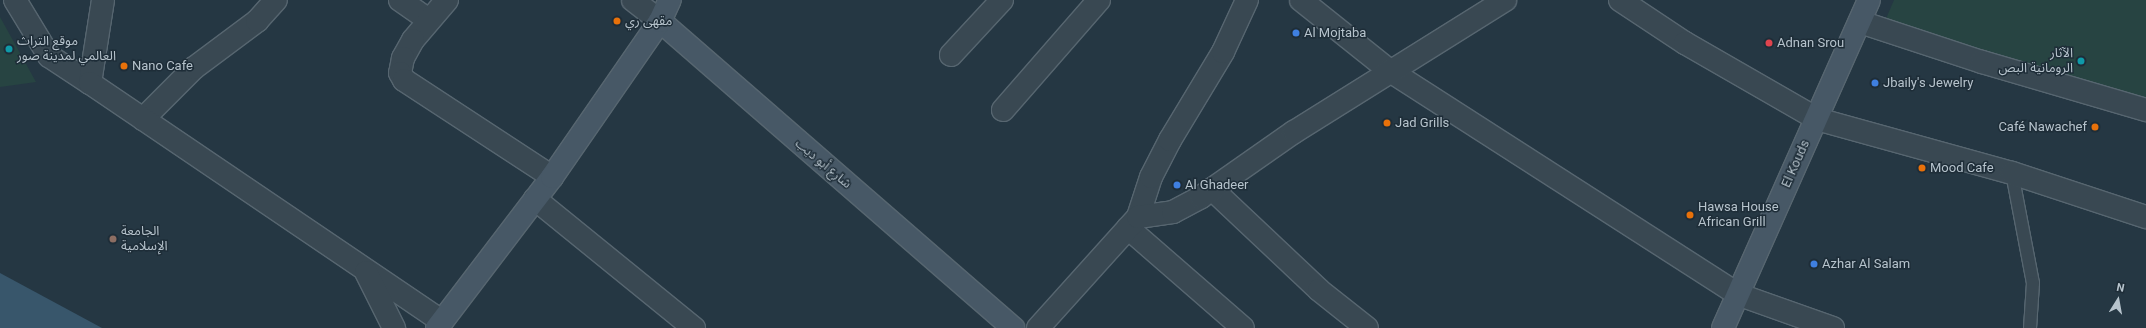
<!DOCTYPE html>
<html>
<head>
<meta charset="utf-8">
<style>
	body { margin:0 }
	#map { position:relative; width:2146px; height:328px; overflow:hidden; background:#253743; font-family:Roboto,"Noto Sans Arabic",sans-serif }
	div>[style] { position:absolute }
	.green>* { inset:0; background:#274442 }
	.water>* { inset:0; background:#38566b }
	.roads { filter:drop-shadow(1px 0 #576670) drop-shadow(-1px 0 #576670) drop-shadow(0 1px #576670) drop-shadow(0 -1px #576670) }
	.service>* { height:12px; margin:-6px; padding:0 6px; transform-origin:6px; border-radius:6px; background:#394852 }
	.minor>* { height:22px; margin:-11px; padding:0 11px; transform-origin:11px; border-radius:11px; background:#394852 }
	.tertiary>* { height:22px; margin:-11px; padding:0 11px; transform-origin:11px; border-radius:11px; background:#394852 }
	.secondary>* { height:22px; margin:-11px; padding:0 11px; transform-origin:11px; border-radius:11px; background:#475866 }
	.dots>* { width:11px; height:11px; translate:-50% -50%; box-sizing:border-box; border:2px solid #1e2d38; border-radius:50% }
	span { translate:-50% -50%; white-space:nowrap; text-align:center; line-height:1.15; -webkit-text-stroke:3px #1e2d38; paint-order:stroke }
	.poi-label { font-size:13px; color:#b6c3cc }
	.left { translate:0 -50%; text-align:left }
	.right { translate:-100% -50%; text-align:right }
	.street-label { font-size:13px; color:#b6c3cc }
	.north { position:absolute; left:2098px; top:280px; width:40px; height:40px; -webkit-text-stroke:3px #1e2d38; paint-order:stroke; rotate:11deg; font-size:11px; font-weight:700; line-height:16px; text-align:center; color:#b6c3cc }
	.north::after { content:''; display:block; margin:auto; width:14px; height:18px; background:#b6c3cc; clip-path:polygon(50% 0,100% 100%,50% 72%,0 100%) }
</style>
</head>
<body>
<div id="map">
	<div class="green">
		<i style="clip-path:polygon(1894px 0,2146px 0,2146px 101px,1885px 21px)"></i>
		<i style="clip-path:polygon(0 17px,36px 82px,0 87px)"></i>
	</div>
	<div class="water">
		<i style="clip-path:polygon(0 273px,102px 328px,0 328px)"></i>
	</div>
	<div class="roads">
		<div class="service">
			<i style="left:2012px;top:173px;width:112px;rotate:79.2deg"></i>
			<i style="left:2033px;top:283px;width:45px;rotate:93.8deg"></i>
		</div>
		<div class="minor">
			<i style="left:15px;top:0;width:66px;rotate:58.7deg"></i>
			<i style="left:49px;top:56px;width:49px;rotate:33.4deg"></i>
			<i style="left:400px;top:0;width:35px;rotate:35deg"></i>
			<i style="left:447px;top:0;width:52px;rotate:130.4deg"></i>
			<i style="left:413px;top:40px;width:21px;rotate:119deg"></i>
			<i style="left:403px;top:58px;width:15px;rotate:101deg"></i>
			<i style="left:400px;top:73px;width:8px;rotate:60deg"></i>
			<i style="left:404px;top:80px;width:177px;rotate:33.2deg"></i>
			<i style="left:633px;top:0;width:34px;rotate:38deg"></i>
			<i style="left:1301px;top:0;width:114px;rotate:38.6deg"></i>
			<i style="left:1390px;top:71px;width:412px;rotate:32.7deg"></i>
			<i style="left:1620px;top:0;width:78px;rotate:33.5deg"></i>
			<i style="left:1685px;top:43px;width:152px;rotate:29.9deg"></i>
			<i style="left:1860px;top:22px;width:128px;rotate:18.2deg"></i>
			<i style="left:1982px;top:62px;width:171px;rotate:16.3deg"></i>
			<i style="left:951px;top:55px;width:75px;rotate:-47.2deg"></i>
			<i style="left:1003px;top:110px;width:146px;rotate:-48.9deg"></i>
			<i style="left:143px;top:119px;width:72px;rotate:-45deg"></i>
			<i style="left:194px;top:68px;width:79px;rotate:-36.7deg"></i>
			<i style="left:257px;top:21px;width:28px;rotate:-48deg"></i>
			<i style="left:1212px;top:189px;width:147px;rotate:43.3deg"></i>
			<i style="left:1319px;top:290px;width:61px;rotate:38.4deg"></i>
			<i style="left:535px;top:199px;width:205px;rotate:39.1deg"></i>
			<i style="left:1138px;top:217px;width:42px;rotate:-72deg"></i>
			<i style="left:1151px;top:177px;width:42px;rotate:-62.8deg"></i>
			<i style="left:1170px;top:140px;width:103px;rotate:-58.9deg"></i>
			<i style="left:1223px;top:52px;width:57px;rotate:-65.2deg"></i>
			<i style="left:1128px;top:228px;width:152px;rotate:41deg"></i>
			<i style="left:1038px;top:328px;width:149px;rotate:-48deg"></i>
			<i style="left:1138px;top:217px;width:35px;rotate:-8deg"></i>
			<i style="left:1173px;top:212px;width:32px;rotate:-28deg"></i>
			<i style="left:1201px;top:197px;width:113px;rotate:-35deg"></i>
			<i style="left:1294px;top:132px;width:249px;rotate:-32deg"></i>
		</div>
		<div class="tertiary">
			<i style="left:103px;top:0;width:84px;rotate:98.9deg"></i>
			<i style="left:90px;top:83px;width:425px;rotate:34.1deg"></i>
			<i style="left:1817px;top:119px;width:202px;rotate:15.5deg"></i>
			<i style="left:2012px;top:173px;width:141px;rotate:18.2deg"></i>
			<i style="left:366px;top:272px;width:63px;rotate:63.4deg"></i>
			<i style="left:1737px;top:294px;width:102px;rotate:19.5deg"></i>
		</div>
		<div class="secondary">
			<i style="left:660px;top:21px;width:468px;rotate:41deg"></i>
			<i style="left:437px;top:328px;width:190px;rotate:-52.7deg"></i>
			<i style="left:552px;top:177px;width:190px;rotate:-55.3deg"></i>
			<i style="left:660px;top:21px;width:23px;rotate:-65deg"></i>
			<i style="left:1723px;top:328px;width:359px;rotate:-66deg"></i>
		</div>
	</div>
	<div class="dots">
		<i style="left:617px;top:21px;background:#e8710a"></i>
		<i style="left:1296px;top:33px;background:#3f7fe0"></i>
		<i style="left:1769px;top:43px;background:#e0444e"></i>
		<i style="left:9px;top:49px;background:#0f9aa8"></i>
		<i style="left:2081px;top:61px;background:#0f9aa8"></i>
		<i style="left:124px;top:66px;background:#e8710a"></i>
		<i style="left:1875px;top:83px;background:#3f7fe0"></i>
		<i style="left:1387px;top:123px;background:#e8710a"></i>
		<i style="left:2095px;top:127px;background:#e8710a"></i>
		<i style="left:1922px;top:168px;background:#e8710a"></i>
		<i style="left:1177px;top:185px;background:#3f7fe0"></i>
		<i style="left:1690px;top:215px;background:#e8710a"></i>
		<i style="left:113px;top:239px;background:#8d6e63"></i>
		<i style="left:1814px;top:264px;background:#3f7fe0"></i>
	</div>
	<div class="poi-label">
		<span class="left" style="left:625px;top:21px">مقهى ري</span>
		<span class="left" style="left:1304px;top:33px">Al Mojtaba</span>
		<span class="left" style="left:17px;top:49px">موقع التراث<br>العالمي لمدينة صور</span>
		<span class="left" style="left:1777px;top:43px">Adnan Srou</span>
		<span class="right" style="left:2073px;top:61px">الآثار<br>الرومانية البص</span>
		<span class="left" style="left:132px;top:66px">Nano Cafe</span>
		<span class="left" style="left:1883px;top:83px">Jbaily's Jewelry</span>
		<span class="left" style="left:1395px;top:123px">Jad Grills</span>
		<span class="right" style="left:2087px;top:127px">Café Nawachef</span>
		<span class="left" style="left:1930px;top:168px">Mood Cafe</span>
		<span class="left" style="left:1185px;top:185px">Al Ghadeer</span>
		<span class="left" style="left:1698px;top:215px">Hawsa House<br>African Grill</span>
		<span class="left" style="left:121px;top:239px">الجامعة<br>الإسلامية</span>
		<span class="left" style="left:1822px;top:264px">Azhar Al Salam</span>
	</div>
	<div class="street-label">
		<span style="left:823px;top:164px;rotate:40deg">شارع أبو ديب</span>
		<span style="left:1796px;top:164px;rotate:-66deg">El Kouds</span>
	</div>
	<div class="north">N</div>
</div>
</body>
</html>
